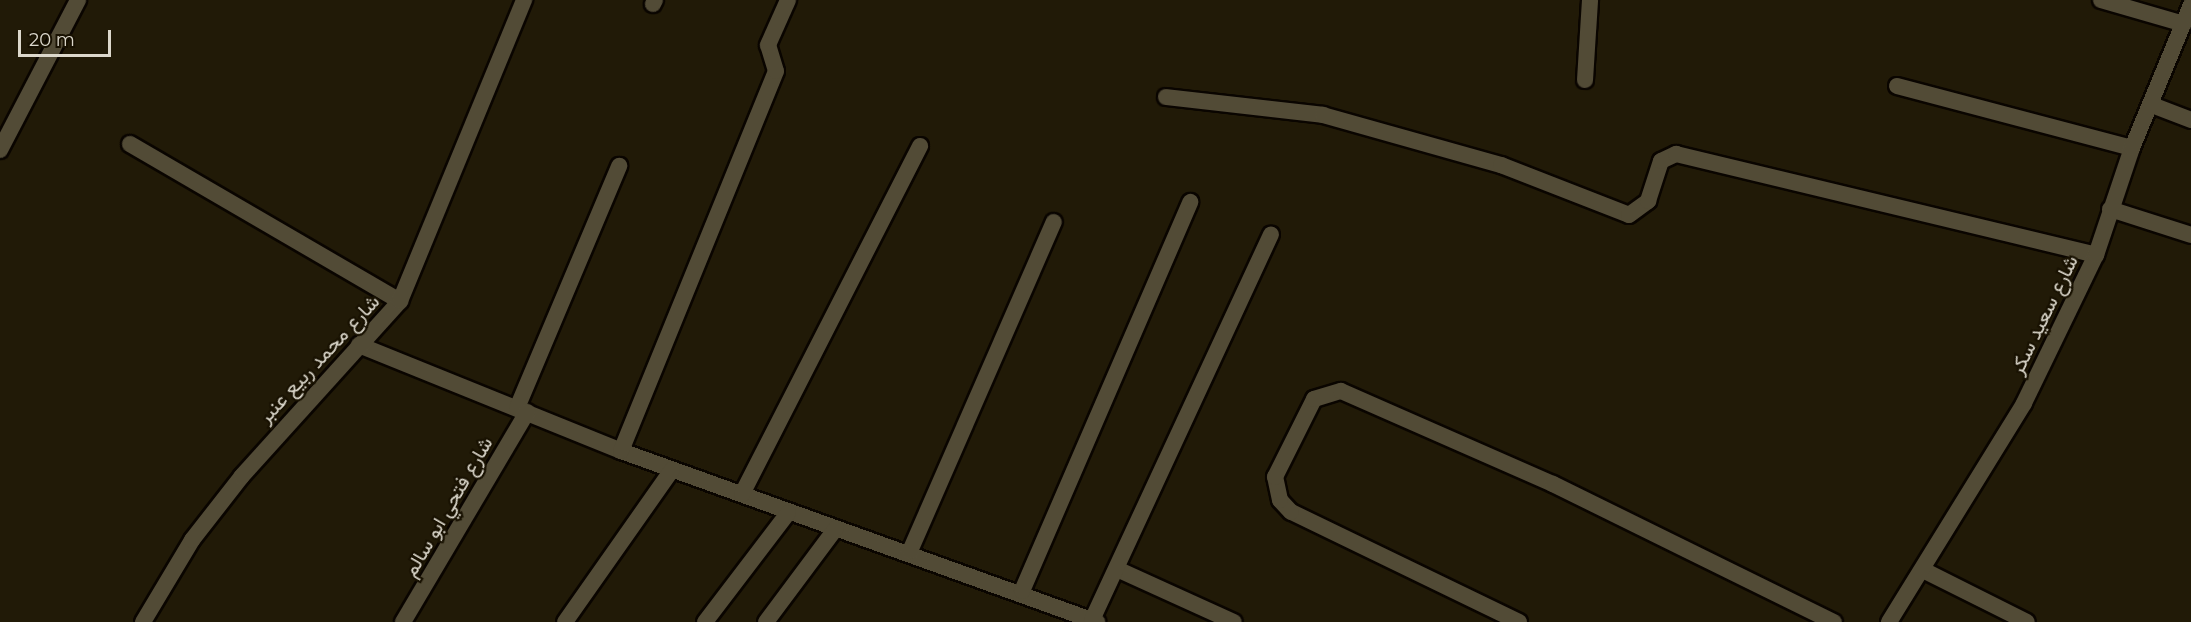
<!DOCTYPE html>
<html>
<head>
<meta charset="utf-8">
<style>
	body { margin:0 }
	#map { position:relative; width:2191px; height:622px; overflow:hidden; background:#211a07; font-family:Montserrat,Vazirmatn,sans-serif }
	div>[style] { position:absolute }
	.roads { filter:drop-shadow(2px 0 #0a0500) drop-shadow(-2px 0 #0a0500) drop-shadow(0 2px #0a0500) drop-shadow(0 -2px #0a0500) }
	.minor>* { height:16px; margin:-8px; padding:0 8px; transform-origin:8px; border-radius:8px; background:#524b36 }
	span { translate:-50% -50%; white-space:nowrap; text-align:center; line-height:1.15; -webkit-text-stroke:4.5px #181101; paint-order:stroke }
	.street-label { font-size:20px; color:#dcd8cc }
	.scale { position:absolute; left:18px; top:30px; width:93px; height:27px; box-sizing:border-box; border:3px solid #dcd8cc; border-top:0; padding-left:8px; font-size:18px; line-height:21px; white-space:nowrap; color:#dcd8cc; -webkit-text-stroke:4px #181101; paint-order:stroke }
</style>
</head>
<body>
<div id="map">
	<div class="roads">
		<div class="minor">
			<i style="left:2101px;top:0;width:86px;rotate:16.1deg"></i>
			<i style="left:653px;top:4px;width:4px;rotate:-63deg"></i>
			<i style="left:1585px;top:80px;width:80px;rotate:-86.4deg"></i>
			<i style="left:1897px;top:86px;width:243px;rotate:14.8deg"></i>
			<i style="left:1166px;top:97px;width:158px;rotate:6.5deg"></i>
			<i style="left:1323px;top:115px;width:185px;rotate:15.7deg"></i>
			<i style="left:1501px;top:165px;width:137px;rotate:21.3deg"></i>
			<i style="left:1629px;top:215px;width:24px;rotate:-36deg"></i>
			<i style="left:1648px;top:201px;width:42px;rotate:-72deg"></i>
			<i style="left:1661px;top:161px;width:17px;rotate:-25deg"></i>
			<i style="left:1676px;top:154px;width:432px;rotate:13.5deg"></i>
			<i style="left:2152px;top:105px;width:42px;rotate:21deg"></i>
			<i style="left:130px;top:144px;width:312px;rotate:30.2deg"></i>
			<i style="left:0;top:150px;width:169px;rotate:-62.5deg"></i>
			<i style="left:2110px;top:209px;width:85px;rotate:17.8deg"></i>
			<i style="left:359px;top:345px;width:283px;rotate:22deg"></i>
			<i style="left:621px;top:451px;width:506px;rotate:19.76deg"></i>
			<i style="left:517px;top:408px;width:263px;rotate:-67.1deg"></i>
			<i style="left:621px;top:451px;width:410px;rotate:-67.8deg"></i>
			<i style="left:776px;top:71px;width:27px;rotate:-107deg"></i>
			<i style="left:768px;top:45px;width:49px;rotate:-66deg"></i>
			<i style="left:742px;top:494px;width:391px;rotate:-62.9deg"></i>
			<i style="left:910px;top:551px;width:359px;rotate:-66.4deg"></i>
			<i style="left:1117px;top:569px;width:128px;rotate:24.4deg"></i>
			<i style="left:1923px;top:570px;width:116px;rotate:26.6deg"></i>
			<i style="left:1022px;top:591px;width:424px;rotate:-66.6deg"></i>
			<i style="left:1092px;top:620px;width:425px;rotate:-65.1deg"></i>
			<i style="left:143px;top:622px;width:96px;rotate:-59.1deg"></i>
			<i style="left:192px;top:540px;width:81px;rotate:-52deg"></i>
			<i style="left:242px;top:476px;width:236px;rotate:-47.9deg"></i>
			<i style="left:400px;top:301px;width:326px;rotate:-67.6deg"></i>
			<i style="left:403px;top:622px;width:244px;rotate:-59.4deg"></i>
			<i style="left:565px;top:622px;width:186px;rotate:-54.9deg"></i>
			<i style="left:705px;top:622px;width:137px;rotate:-52.7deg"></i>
			<i style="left:766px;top:622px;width:117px;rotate:-53.3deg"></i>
			<i style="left:1519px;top:622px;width:253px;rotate:-154.2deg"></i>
			<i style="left:1291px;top:512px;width:16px;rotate:-133deg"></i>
			<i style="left:1280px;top:500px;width:24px;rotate:-102deg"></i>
			<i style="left:1275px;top:477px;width:87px;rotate:-63.4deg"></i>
			<i style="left:1314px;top:399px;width:28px;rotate:-17deg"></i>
			<i style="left:1341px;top:391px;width:232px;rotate:23.7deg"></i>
			<i style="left:1553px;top:484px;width:313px;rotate:26.2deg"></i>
			<i style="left:1889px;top:622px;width:257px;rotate:-58.3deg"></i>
			<i style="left:2024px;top:403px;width:165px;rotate:-64.1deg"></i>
			<i style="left:2096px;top:255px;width:113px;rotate:-71.4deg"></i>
			<i style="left:2132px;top:148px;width:155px;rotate:-67.6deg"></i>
		</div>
	</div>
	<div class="street-label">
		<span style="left:2044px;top:315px;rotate:-64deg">شارع سعيد سكر</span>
		<span style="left:319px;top:359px;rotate:-47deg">شارع محمد ربيع عنبر</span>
		<span style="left:448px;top:507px;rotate:-60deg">شارع فتحي ابو سالم</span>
	</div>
	<div class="scale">20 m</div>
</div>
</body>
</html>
